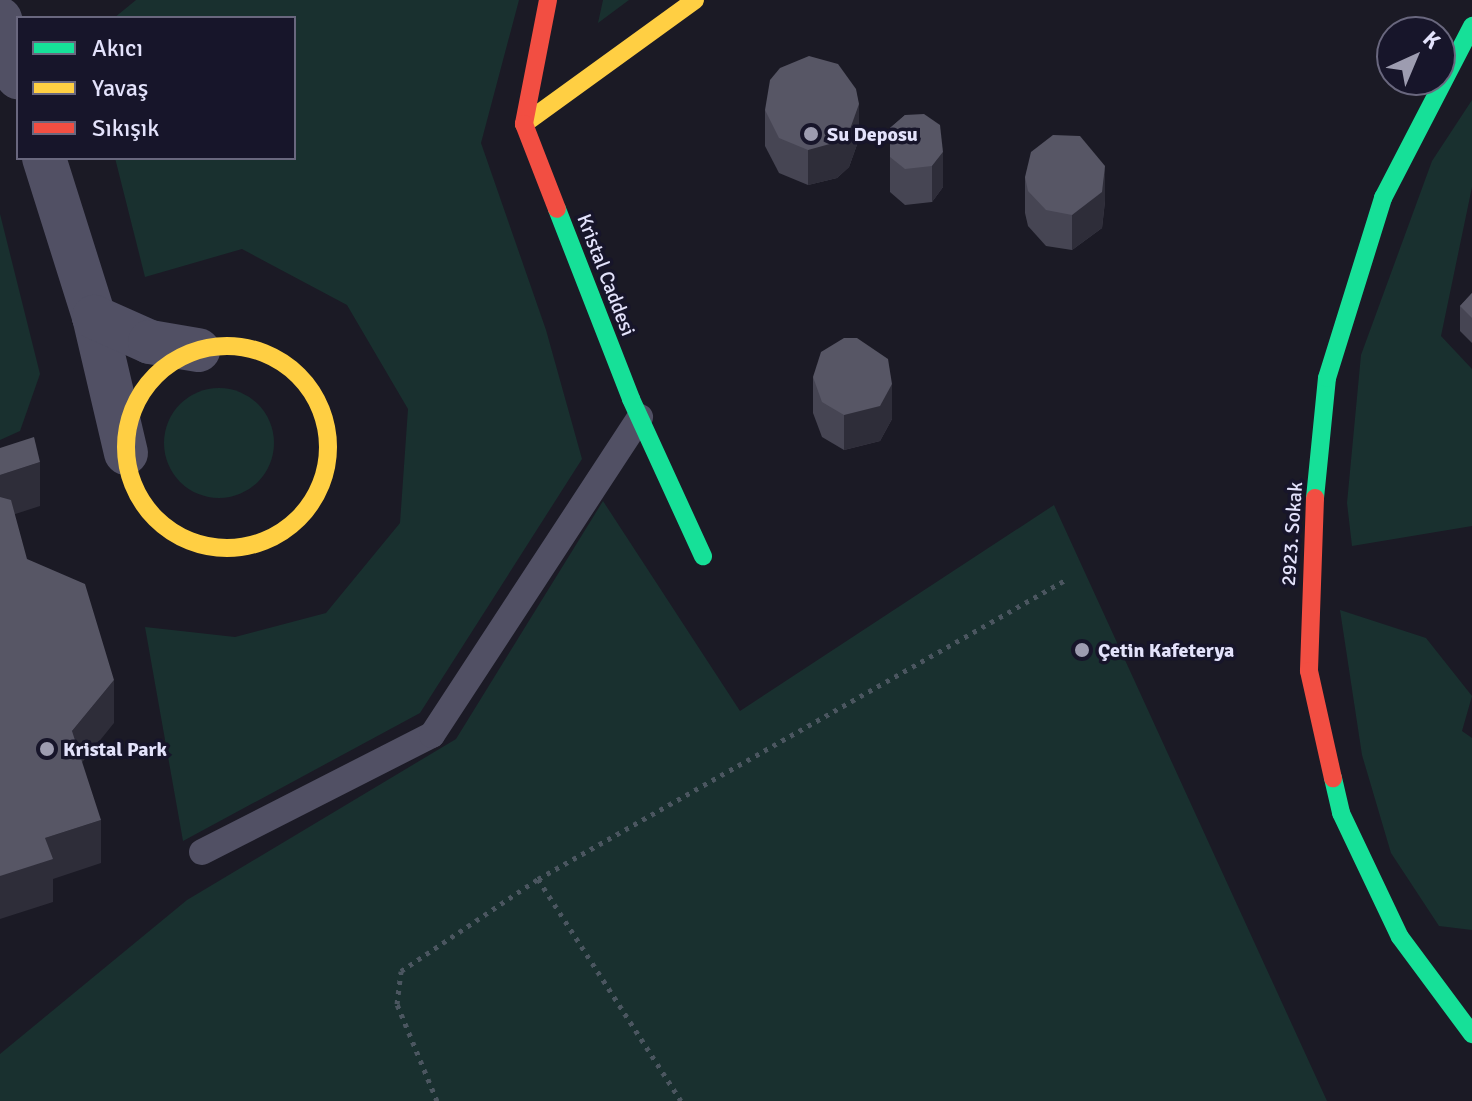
<!DOCTYPE html>
<html>
<head>
<meta charset="utf-8">
<style>
	body { margin:0 }
	#map { position:relative; width:1472px; height:1101px; overflow:hidden; background:#1b1a25; font-family:Signika,sans-serif }
	div>[style] { position:absolute }
	.green>* { inset:0; background:#19302f }
	.round { border-radius:50% }
	.path>* { height:5px; margin-top:-2.5px; transform-origin:0; background:repeating-linear-gradient(90deg,#4b5660 0 4px,transparent 0 10px) }
	.lane>* { height:26px; margin:-13px; padding:0 13px; transform-origin:13px; border-radius:13px; background:#515064 }
	.street>* { height:44px; margin:-22px; padding:0 22px; transform-origin:22px; border-radius:22px; background:#515064 }
	.fast>* { height:18px; margin:-9px; padding:0 9px; transform-origin:9px; border-radius:9px; background:#16e098 }
	.slow>* { height:18px; margin:-9px; padding:0 9px; transform-origin:9px; border-radius:9px; background:#ffcf43 }
	.slow>.ring { margin:-9px; padding:0; box-sizing:content-box; background:none; border:18px solid #ffcf43; border-radius:50% }
	.jam>* { height:18px; margin:-9px; padding:0 9px; transform-origin:9px; border-radius:9px; background:#f24e42 }
	.wall>* { inset:0; background:#464553 }
	.shaded-wall>* { inset:0; background:#2e2d39 }
	.building>* { inset:0; background:#575665 }
	.dots>* { width:22px; height:22px; translate:-50% -50%; box-sizing:border-box; border:4px solid #17152a; border-radius:50% }
	span { translate:-50% -50%; white-space:nowrap; text-align:center; line-height:1.15; -webkit-text-stroke:7px #17152a; paint-order:stroke }
	.poi-label { font-size:20px; color:#e3e2fb; font-weight:700 }
	.left { translate:0 -50%; text-align:left }
	.street-label { font-size:20px; color:#e3e2fb }
	.legend { position:absolute; left:16px; top:16px; width:280px; height:144px; box-sizing:border-box; background:#17152a; border:2px solid #69677e; margin:0; padding:10px 14px; list-style:none; font-size:24px; color:#e3e2fb }
	.legend li { display:flex; align-items:center; gap:16px; height:40px }
	.legend b { width:40px; border:2px solid #69677e }
	.north { position:absolute; left:1376px; top:16px; width:80px; height:80px; box-sizing:border-box; background:#17152a; border:2px solid #69677e; border-radius:50%; rotate:44deg; font-size:22px; font-weight:700; line-height:32px; text-align:center; color:#e3e2fb }
	.north::after { content:''; display:block; margin:auto; width:28px; height:36px; background:#9d9cb0; clip-path:polygon(50% 0,100% 100%,50% 72%,0 100%) }
</style>
</head>
<body>
<div id="map">
	<div class="green">
		<i style="clip-path:polygon(136px 0,519px 0,481px 143px,546px 330px,582px 459px,420px 713px,183px 841px,145px 627px,235px 637px,326px 613px,400px 523px,408px 409px,347px 305px,242px 249px,145px 277px,115px 158px,294px 158px,294px 18px,114px 18px)"></i>
		<i style="clip-path:polygon(603px 0,629px 0,598px 23px)"></i>
		<i style="clip-path:polygon(1472px 100px,1472px 187px,1441px 336px,1472px 369px,1472px 526px,1352px 546px,1347px 503px,1361px 355px,1432px 161px)"></i>
		<i style="clip-path:polygon(0 214px,40px 374px,20px 431px,0 440px)"></i>
		<i class="round" style="left:164px;top:388px;width:110px;height:110px"></i>
		<i style="clip-path:polygon(603px 501px,740px 711px,1054px 505px,1327px 1101px,0 1101px,0 1054px,187px 900px,456px 739px)"></i>
		<i style="clip-path:polygon(1340px 610px,1426px 638px,1472px 696px,1462px 731px,1472px 738px,1472px 930px,1439px 926px,1391px 853px,1362px 755px)"></i>
	</div>
	<div class="path">
		<i style="left:538px;top:879px;width:264px;rotate:57.2deg"></i>
		<i style="left:437px;top:1101px;width:105px;rotate:-112.4deg"></i>
		<i style="left:397px;top:1004px;width:33px;rotate:-83deg"></i>
		<i style="left:401px;top:971px;width:165px;rotate:-33.9deg"></i>
		<i style="left:538px;top:879px;width:608px;rotate:-29.56deg"></i>
	</div>
	<div class="lane">
		<i style="left:202px;top:852px;width:258px;rotate:-27deg"></i>
		<i style="left:432px;top:735px;width:380px;rotate:-56.8deg"></i>
	</div>
	<div class="street">
		<i style="left:0;top:19px;width:61px;rotate:72.8deg"></i>
		<i style="left:44px;top:158px;width:167px;rotate:72.5deg"></i>
		<i style="left:126px;top:453px;width:140px;rotate:-103.2deg"></i>
		<i style="left:94px;top:317px;width:61px;rotate:24.1deg"></i>
		<i style="left:150px;top:342px;width:49px;rotate:9.5deg"></i>
	</div>
	<div class="fast">
		<i style="left:557px;top:209px;width:204px;rotate:68.7deg"></i>
		<i style="left:631px;top:399px;width:173px;rotate:65.4deg"></i>
		<i style="left:1315px;top:498px;width:121px;rotate:-84.3deg"></i>
		<i style="left:1327px;top:378px;width:189px;rotate:-72.7deg"></i>
		<i style="left:1383px;top:198px;width:194px;rotate:-62.6deg"></i>
		<i style="left:1333px;top:778px;width:36px;rotate:77deg"></i>
		<i style="left:1341px;top:813px;width:137px;rotate:64.6deg"></i>
		<i style="left:1400px;top:937px;width:121px;rotate:53.4deg"></i>
	</div>
	<div class="slow">
		<i style="left:524px;top:124px;width:211px;rotate:-35.9deg"></i>
		<i class="ring" style="left:126px;top:346px;width:184px;height:184px"></i>
	</div>
	<div class="jam">
		<i style="left:548px;top:0;width:126px;rotate:101deg"></i>
		<i style="left:524px;top:124px;width:91px;rotate:68.8deg"></i>
		<i style="left:1315px;top:498px;width:173px;rotate:92deg"></i>
		<i style="left:1309px;top:671px;width:110px;rotate:77.4deg"></i>
	</div>
	<div class="wall">
		<i style="clip-path:polygon(765px 110px,859px 139px,849px 167px,837px 178px,808px 185px,779px 173px,765px 146px)"></i>
		<i style="clip-path:polygon(905px 115px,943px 187px,932px 202px,905px 205px,890px 192px,890px 128px)"></i>
		<i style="clip-path:polygon(1025px 177px,1105px 201px,1102px 228px,1072px 250px,1046px 246px,1028px 226px,1025px 213px)"></i>
		<i style="clip-path:polygon(1472px 293px,1472px 343px,1460px 331px,1460px 306px)"></i>
		<i style="clip-path:polygon(813px 377px,892px 419px,880px 441px,844px 450px,822px 437px,813px 413px)"></i>
	</div>
	<div class="shaded-wall">
		<i style="clip-path:polygon(859px 104px,859px 139px,849px 167px,837px 178px,808px 185px,808px 150px)"></i>
		<i style="clip-path:polygon(943px 152px,943px 187px,932px 202px,932px 166px)"></i>
		<i style="clip-path:polygon(1105px 166px,1105px 201px,1102px 228px,1072px 250px,1072px 215px)"></i>
		<i style="clip-path:polygon(892px 384px,892px 419px,880px 441px,844px 450px,844px 415px)"></i>
		<i style="clip-path:polygon(40px 462px,40px 506px,0 519px,0 475px)"></i>
		<i style="clip-path:polygon(114px 680px,114px 723px,72px 775px,72px 731px)"></i>
		<i style="clip-path:polygon(101px 820px,101px 863px,53px 879px,53px 902px,0 919px,0 876px,45px 838px)"></i>
	</div>
	<div class="building">
		<i style="clip-path:polygon(809px 56px,838px 64px,856px 89px,859px 104px,849px 132px,837px 142px,808px 150px,779px 138px,765px 110px,770px 80px,780px 68px)"></i>
		<i style="clip-path:polygon(924px 114px,940px 125px,943px 152px,932px 166px,905px 169px,890px 157px,890px 128px,905px 115px)"></i>
		<i style="clip-path:polygon(1053px 135px,1080px 136px,1105px 166px,1102px 192px,1072px 215px,1046px 210px,1028px 191px,1025px 177px,1031px 152px)"></i>
		<i style="clip-path:polygon(1472px 293px,1472px 318px,1460px 306px)"></i>
		<i style="clip-path:polygon(844px 338px,857px 338px,888px 359px,892px 384px,880px 406px,844px 415px,822px 402px,813px 377px,821px 352px)"></i>
		<i style="clip-path:polygon(34px 437px,40px 462px,0 475px,0 448px)"></i>
		<i style="clip-path:polygon(0 497px,11px 500px,27px 559px,85px 584px,114px 680px,72px 731px,101px 820px,45px 838px,53px 859px,0 876px)"></i>
	</div>
	<div class="dots">
		<i style="left:811px;top:134px;background:#9d9cb0"></i>
		<i style="left:1082px;top:650px;background:#9d9cb0"></i>
		<i style="left:47px;top:749px;background:#9d9cb0"></i>
	</div>
	<div class="poi-label">
		<span class="left" style="left:827px;top:134px">Su Deposu</span>
		<span class="left" style="left:1098px;top:650px">Çetin Kafeterya</span>
		<span class="left" style="left:63px;top:749px">Kristal Park</span>
	</div>
	<div class="street-label">
		<span style="left:606px;top:275px;rotate:69deg">Kristal Caddesi</span>
		<span style="left:1292px;top:534px;rotate:-86deg">2923. Sokak</span>
	</div>
	<ul class="legend">
	<li><b style="height:10px;background:#16e098"></b>Akıcı</li>
	<li><b style="height:10px;background:#ffcf43"></b>Yavaş</li>
	<li><b style="height:10px;background:#f24e42"></b>Sıkışık</li>
	</ul>
	<div class="north">K</div>
</div>
</body>
</html>
